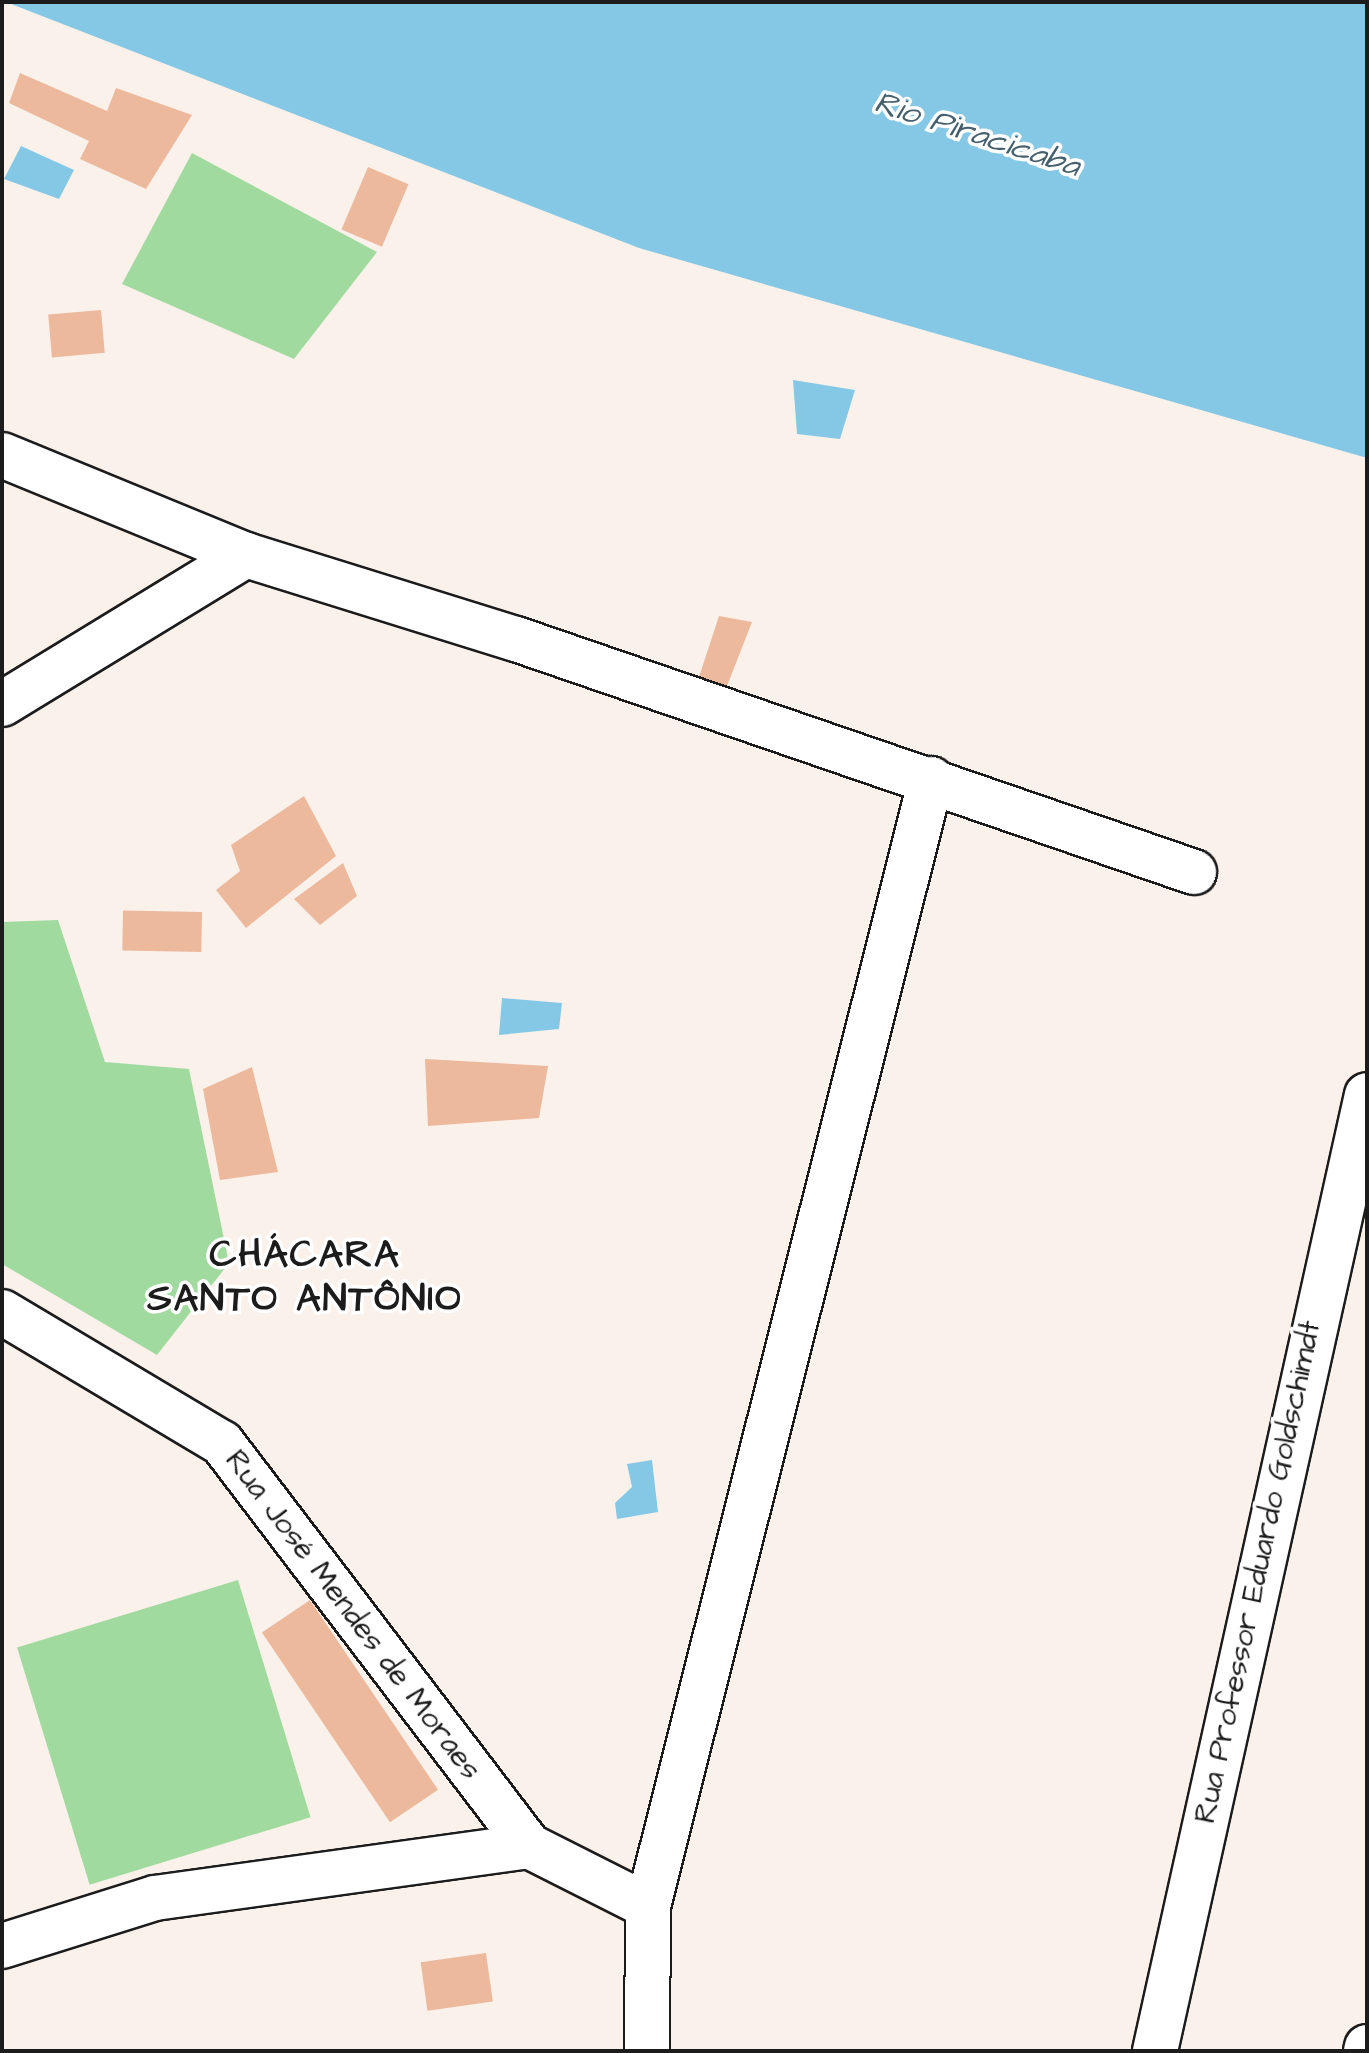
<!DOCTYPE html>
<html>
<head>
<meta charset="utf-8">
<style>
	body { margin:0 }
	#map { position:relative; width:1369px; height:2053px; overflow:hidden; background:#fbf1eb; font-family:"Architects Daughter",sans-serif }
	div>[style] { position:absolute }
	.green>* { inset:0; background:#a0da9f; transform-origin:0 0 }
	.water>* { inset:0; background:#85c8e6 }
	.building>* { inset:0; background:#ecb99d; transform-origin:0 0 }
	.roads { filter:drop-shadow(2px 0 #1c1c1c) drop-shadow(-2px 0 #1c1c1c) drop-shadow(0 2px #1c1c1c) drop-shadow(0 -2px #1c1c1c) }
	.minor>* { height:44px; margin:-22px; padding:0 22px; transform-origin:22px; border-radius:22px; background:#fff }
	span { translate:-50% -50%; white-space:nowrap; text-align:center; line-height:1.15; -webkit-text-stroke:7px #fff; paint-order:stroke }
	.street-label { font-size:30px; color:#1c1c1c }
	.water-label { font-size:32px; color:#46616d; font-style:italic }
	.district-label { font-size:38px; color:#1c1c1c; font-weight:700; letter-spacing:2px }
	.frame { position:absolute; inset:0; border:4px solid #1c1c1c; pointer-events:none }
</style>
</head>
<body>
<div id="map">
	<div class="green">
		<i style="clip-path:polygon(192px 153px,377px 252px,294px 359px,122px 284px)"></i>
		<i style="clip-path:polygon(58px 920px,105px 1062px,189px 1069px,229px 1263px,157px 1355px,2px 1264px,2px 922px)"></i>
		<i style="left:238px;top:1580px;width:248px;height:231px;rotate:73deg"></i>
	</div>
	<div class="water">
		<i style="clip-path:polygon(6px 2px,1366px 2px,1367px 458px,639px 248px)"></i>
		<i style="clip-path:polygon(21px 146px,74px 170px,59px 199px,4px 179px)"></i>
		<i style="clip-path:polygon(793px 380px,855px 390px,840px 439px,797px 434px)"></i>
		<i style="clip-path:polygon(502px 998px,562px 1003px,559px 1029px,499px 1035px)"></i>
		<i style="clip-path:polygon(652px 1460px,658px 1512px,617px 1519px,615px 1503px,632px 1487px,627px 1464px)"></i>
	</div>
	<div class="building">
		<i style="clip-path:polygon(20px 73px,107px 111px,116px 88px,192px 115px,146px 189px,80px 159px,89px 141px,9px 103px)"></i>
		<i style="left:368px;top:167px;width:44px;height:68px;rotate:23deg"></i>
		<i style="left:101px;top:310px;width:43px;height:53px;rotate:85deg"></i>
		<i style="clip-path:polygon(719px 616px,752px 622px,727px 686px,698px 680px)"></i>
		<i style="clip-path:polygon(304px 796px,336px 856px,246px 928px,216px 890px,240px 871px,231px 845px)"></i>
		<i style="clip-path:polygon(343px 863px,357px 896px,320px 925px,294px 899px)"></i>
		<i style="left:202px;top:912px;width:40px;height:79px;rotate:91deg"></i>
		<i style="clip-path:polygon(425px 1059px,548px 1066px,539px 1118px,428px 1126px)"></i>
		<i style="clip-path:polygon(252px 1067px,278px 1172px,220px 1180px,203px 1089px)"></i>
		<i style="left:310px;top:1600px;width:229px;height:58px;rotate:56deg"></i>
		<i style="left:486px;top:1953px;width:49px;height:66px;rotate:82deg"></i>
	</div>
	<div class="roads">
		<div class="minor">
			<i style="left:2px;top:455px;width:264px;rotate:22.3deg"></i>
			<i style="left:246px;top:555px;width:283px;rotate:17.3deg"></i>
			<i style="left:516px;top:639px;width:717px;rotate:18.97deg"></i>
			<i style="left:2px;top:704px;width:286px;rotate:-31.4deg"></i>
			<i style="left:2px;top:1312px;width:256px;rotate:30.8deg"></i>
			<i style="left:222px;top:1443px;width:507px;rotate:52.7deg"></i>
			<i style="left:529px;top:1846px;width:133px;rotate:26.8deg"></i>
			<i style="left:2px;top:1946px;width:160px;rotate:-17.4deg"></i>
			<i style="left:155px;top:1898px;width:378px;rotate:-7.9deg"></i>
			<i style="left:647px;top:2051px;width:145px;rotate:-89.6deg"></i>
			<i style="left:648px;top:1906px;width:1162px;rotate:-75.9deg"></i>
			<i style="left:1155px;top:2051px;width:979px;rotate:-77.5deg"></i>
			<i style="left:1366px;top:2051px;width:4px;rotate:-76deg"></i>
		</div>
	</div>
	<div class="street-label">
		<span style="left:1258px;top:1572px;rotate:-78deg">Rua Professor Eduardo Goldschimdt</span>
		<span style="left:353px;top:1615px;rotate:53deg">Rua José Mendes de Moraes</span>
	</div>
	<div class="water-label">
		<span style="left:977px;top:135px;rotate:18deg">Rio Piracicaba</span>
	</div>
	<div class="district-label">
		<span style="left:305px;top:1278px">CHÁCARA<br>SANTO ANTÔNIO</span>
	</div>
	<div class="frame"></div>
</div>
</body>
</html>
